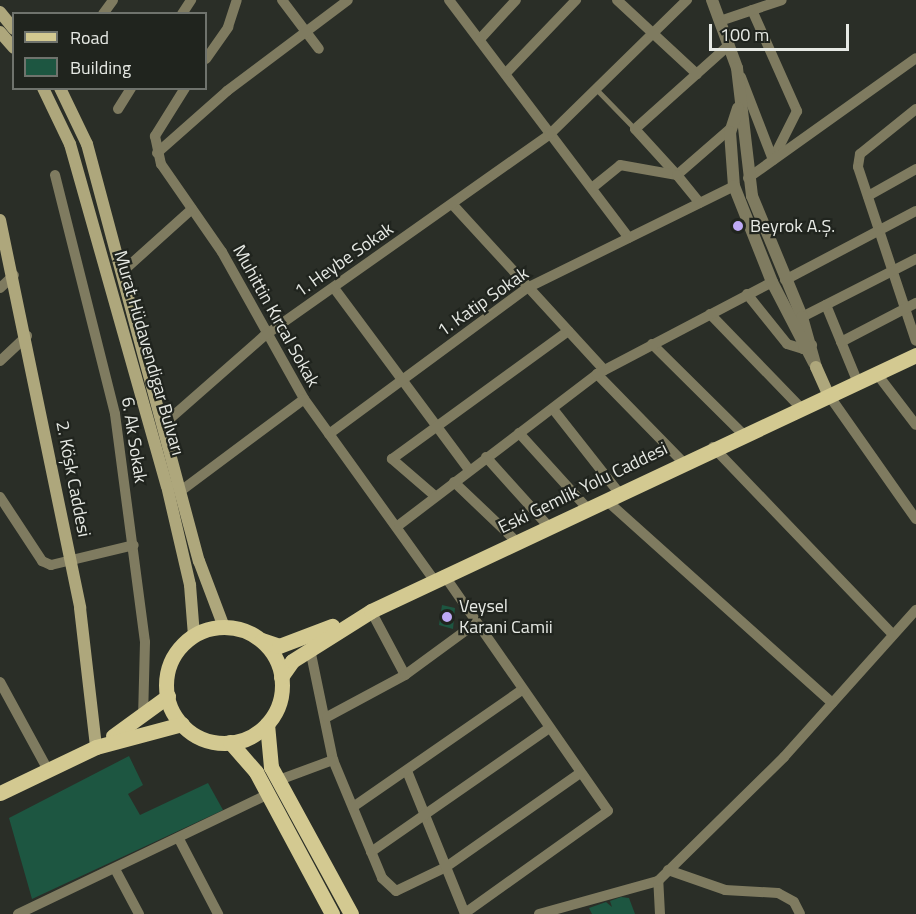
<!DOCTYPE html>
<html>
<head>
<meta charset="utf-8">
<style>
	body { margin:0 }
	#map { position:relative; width:916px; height:914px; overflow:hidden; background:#2a2e27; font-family:"Titillium Web",sans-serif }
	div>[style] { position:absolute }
	.building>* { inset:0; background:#1d5641 }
	.service>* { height:5px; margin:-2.5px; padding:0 2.5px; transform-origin:2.5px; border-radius:2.5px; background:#7f7b60 }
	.minor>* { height:10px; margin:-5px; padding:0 5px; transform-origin:5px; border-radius:5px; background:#7f7b60 }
	.tertiary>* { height:12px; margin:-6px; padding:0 6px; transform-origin:6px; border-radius:6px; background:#7f7b60 }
	.secondary>* { height:12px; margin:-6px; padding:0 6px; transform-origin:6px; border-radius:6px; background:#aea77c }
	.primary>* { height:15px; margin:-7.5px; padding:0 7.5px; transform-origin:7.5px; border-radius:7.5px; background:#d3c991 }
	.primary>.ring { margin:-7.5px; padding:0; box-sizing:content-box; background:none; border:15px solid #d3c991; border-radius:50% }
	.dots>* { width:16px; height:16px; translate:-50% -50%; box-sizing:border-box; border:3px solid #20241e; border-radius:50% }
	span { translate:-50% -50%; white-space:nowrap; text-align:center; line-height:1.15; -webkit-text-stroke:4.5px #20241e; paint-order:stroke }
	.poi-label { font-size:18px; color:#e6e9e4 }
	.left { translate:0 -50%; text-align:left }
	.street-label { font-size:18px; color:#e6e9e4 }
	.legend { position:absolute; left:12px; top:12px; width:195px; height:78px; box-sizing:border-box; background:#20241e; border:2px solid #6f736d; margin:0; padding:8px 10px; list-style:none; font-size:18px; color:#e6e9e4 }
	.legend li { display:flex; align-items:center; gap:12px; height:30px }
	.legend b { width:30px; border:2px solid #6f736d }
	.scale { position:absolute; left:709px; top:24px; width:140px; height:27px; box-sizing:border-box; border:3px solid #e6e9e4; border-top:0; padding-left:8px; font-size:18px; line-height:21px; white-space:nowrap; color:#e6e9e4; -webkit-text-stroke:4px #20241e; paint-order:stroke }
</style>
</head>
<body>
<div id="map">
	<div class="building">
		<i style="clip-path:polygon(442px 605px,455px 608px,453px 629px,439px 625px)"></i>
		<i style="clip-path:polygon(129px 756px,143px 785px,128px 794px,140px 815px,208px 783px,223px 810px,32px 899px,9px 818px)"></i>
		<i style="clip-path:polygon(621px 897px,629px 898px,635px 914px,592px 914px,589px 908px,606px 902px,612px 907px,610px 901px)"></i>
	</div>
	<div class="service">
		<i style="left:596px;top:89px;width:54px;rotate:45.7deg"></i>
	</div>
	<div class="minor">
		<i style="left:282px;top:0;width:61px;rotate:52.9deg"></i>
		<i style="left:449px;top:0;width:298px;rotate:52.9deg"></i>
		<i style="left:617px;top:0;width:109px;rotate:42.8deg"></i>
		<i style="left:752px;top:10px;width:111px;rotate:66deg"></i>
		<i style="left:797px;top:111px;width:51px;rotate:116.6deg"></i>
		<i style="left:103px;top:14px;width:17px;rotate:-54deg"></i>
		<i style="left:182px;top:14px;width:17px;rotate:-57deg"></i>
		<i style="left:720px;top:21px;width:65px;rotate:-18.7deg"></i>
		<i style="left:480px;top:39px;width:53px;rotate:-47.3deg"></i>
		<i style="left:729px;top:45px;width:126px;rotate:138.2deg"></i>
		<i style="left:635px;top:129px;width:62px;rotate:47.6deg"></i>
		<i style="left:677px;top:175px;width:72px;rotate:-41deg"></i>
		<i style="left:206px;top:59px;width:39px;rotate:-55deg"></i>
		<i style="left:228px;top:27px;width:28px;rotate:-72deg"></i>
		<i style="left:507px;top:72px;width:100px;rotate:-46.2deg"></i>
		<i style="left:741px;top:77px;width:89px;rotate:68.9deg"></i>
		<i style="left:185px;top:88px;width:57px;rotate:122deg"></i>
		<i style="left:155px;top:136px;width:29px;rotate:78deg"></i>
		<i style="left:161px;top:164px;width:107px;rotate:55.3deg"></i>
		<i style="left:222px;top:252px;width:168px;rotate:60.8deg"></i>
		<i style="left:304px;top:399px;width:223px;rotate:54.3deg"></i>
		<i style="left:118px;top:109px;width:25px;rotate:-58deg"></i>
		<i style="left:916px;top:109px;width:72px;rotate:141.2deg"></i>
		<i style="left:860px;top:154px;width:13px;rotate:99deg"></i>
		<i style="left:858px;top:167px;width:183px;rotate:71.6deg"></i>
		<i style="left:157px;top:153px;width:94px;rotate:-41.5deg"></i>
		<i style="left:227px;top:91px;width:151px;rotate:-36.9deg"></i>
		<i style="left:55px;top:175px;width:246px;rotate:75.9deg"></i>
		<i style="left:115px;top:414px;width:230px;rotate:82.5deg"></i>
		<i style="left:145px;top:642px;width:74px;rotate:91.5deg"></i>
		<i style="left:748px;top:178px;width:206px;rotate:-35.5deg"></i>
		<i style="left:592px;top:188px;width:36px;rotate:-39deg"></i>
		<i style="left:620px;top:165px;width:58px;rotate:10deg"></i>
		<i style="left:677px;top:175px;width:36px;rotate:51deg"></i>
		<i style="left:868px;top:196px;width:55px;rotate:-29.4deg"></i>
		<i style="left:453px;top:205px;width:224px;rotate:47.5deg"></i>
		<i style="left:122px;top:272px;width:94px;rotate:-42deg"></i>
		<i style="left:785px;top:280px;width:148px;rotate:-27.8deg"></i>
		<i style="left:0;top:288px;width:19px;rotate:-43deg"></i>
		<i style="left:334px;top:288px;width:227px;rotate:53.4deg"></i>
		<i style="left:747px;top:294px;width:64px;rotate:51.3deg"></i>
		<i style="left:787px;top:344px;width:17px;rotate:17deg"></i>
		<i style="left:803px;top:349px;width:10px;rotate:-24deg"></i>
		<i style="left:826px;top:305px;width:84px;rotate:67.7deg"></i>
		<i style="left:710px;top:314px;width:128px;rotate:45.9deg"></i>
		<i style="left:802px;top:317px;width:128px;rotate:-27deg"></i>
		<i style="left:841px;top:342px;width:85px;rotate:-27.5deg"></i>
		<i style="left:652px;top:344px;width:127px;rotate:44.7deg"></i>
		<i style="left:0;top:361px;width:37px;rotate:-43deg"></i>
		<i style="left:597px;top:374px;width:123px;rotate:45.7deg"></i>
		<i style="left:877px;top:374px;width:64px;rotate:52.6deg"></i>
		<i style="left:828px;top:394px;width:153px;rotate:54.9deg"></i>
		<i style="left:553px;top:409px;width:108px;rotate:51.8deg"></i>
		<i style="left:165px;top:423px;width:132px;rotate:-41.3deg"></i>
		<i style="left:264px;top:336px;width:350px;rotate:-35.2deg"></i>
		<i style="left:550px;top:134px;width:192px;rotate:-44.4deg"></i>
		<i style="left:519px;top:433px;width:103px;rotate:47.8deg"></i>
		<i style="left:329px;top:434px;width:246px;rotate:-36.4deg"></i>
		<i style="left:527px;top:288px;width:231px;rotate:-26.2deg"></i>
		<i style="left:713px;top:447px;width:260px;rotate:46.2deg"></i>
		<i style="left:486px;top:457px;width:94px;rotate:48deg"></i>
		<i style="left:454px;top:482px;width:87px;rotate:43.6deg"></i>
		<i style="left:182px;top:490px;width:152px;rotate:-36.7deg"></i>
		<i style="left:435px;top:496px;width:57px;rotate:-139.3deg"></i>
		<i style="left:392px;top:459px;width:218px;rotate:-36deg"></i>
		<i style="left:0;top:497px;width:77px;rotate:56.7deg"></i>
		<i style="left:42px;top:561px;width:10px;rotate:24deg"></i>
		<i style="left:51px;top:565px;width:85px;rotate:-13.5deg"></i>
		<i style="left:606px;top:500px;width:304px;rotate:41.9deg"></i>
		<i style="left:399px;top:525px;width:249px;rotate:-37.3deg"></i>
		<i style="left:597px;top:374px;width:198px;rotate:-27.7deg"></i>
		<i style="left:444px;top:575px;width:287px;rotate:55.2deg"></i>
		<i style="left:608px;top:811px;width:176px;rotate:144.5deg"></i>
		<i style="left:371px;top:611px;width:72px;rotate:62deg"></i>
		<i style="left:310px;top:649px;width:113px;rotate:78.3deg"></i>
		<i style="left:333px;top:760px;width:128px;rotate:67.4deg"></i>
		<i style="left:382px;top:878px;width:19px;rotate:43deg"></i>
		<i style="left:396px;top:891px;width:55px;rotate:-25.6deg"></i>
		<i style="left:446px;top:867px;width:164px;rotate:-35deg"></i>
		<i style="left:0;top:682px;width:100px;rotate:61.4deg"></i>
		<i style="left:327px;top:717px;width:89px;rotate:-28.3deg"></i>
		<i style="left:405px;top:675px;width:88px;rotate:-36.2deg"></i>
		<i style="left:407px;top:771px;width:154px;rotate:67.9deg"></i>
		<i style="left:279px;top:780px;width:58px;rotate:-20.3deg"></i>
		<i style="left:353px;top:807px;width:206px;rotate:-34.7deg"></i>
		<i style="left:179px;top:839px;width:85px;rotate:62.5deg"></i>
		<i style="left:371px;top:852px;width:216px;rotate:-34.8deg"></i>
		<i style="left:115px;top:869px;width:51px;rotate:61.9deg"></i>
		<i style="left:668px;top:870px;width:60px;rotate:19.3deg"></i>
		<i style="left:725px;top:890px;width:53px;rotate:3.2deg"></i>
		<i style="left:778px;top:893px;width:18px;rotate:29deg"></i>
		<i style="left:794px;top:902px;width:13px;rotate:63deg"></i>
		<i style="left:18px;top:914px;width:278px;rotate:-25.6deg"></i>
		<i style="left:539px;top:914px;width:123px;rotate:-15.5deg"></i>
		<i style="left:660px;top:914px;width:33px;rotate:-93deg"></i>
		<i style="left:658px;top:881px;width:177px;rotate:-44.5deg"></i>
		<i style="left:784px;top:757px;width:198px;rotate:-48.1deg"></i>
	</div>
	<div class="tertiary">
		<i style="left:712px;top:0;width:72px;rotate:69.8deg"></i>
		<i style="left:737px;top:68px;width:129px;rotate:83.3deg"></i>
		<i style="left:752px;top:196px;width:131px;rotate:67.5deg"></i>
		<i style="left:802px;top:317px;width:52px;rotate:74.4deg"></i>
		<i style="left:738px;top:108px;width:25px;rotate:108deg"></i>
		<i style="left:730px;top:132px;width:54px;rotate:85.8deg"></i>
		<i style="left:734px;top:186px;width:103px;rotate:68.4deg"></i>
		<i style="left:772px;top:282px;width:91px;rotate:62.6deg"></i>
	</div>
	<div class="secondary">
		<i style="left:0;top:12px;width:22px;rotate:51deg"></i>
		<i style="left:0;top:32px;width:21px;rotate:49deg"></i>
		<i style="left:43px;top:88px;width:62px;rotate:64.3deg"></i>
		<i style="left:70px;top:144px;width:355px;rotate:74.2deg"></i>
		<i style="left:167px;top:486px;width:102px;rotate:76.9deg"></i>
		<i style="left:190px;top:585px;width:51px;rotate:85.5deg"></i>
		<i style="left:60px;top:88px;width:62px;rotate:64.3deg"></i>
		<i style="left:87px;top:144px;width:432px;rotate:75deg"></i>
		<i style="left:199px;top:561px;width:71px;rotate:69.3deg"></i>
		<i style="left:0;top:220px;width:396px;rotate:78.3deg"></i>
		<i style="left:80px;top:608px;width:140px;rotate:83.4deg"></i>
		<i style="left:816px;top:367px;width:30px;rotate:66deg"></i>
	</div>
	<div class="primary">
		<i class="ring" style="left:166px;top:627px;width:101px;height:101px"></i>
		<i style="left:262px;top:640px;width:18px;rotate:19deg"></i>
		<i style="left:279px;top:646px;width:57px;rotate:-20.7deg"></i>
		<i style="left:281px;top:677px;width:19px;rotate:-55deg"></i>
		<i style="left:292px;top:661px;width:93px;rotate:-32.3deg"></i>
		<i style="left:371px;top:611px;width:602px;rotate:-25.16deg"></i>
		<i style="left:267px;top:724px;width:43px;rotate:84.7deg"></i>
		<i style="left:271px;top:767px;width:167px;rotate:61.4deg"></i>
		<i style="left:113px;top:736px;width:68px;rotate:-36deg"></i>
		<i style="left:230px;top:742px;width:40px;rotate:49deg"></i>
		<i style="left:256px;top:772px;width:161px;rotate:61.8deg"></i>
		<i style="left:0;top:793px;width:106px;rotate:-25.6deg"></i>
		<i style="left:96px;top:747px;width:89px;rotate:-15deg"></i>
	</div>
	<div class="dots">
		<i style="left:738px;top:226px;background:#bea9f5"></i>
		<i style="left:447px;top:617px;background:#bea9f5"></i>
	</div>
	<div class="poi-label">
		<span class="left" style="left:750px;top:226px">Beyrok A.Ş.</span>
		<span class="left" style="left:459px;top:617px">Veysel<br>Karani Camii</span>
	</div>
	<div class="street-label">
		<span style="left:344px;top:260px;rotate:-35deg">1. Heybe Sokak</span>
		<span style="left:483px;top:302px;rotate:-35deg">1. Katip Sokak</span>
		<span style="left:276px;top:316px;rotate:61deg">Muhittin Kırcal Sokak</span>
		<span style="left:149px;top:353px;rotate:74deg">Murat Hüdavendigar Bulvarı</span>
		<span style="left:134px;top:440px;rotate:81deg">6. Ak Sokak</span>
		<span style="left:73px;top:479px;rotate:79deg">2. Köşk Caddesi</span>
		<span style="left:583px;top:488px;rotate:-26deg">Eski Gemlik Yolu Caddesi</span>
	</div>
	<ul class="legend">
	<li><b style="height:8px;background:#d3c991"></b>Road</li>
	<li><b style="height:16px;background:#1d5641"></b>Building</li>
	</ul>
	<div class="scale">100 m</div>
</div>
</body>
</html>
